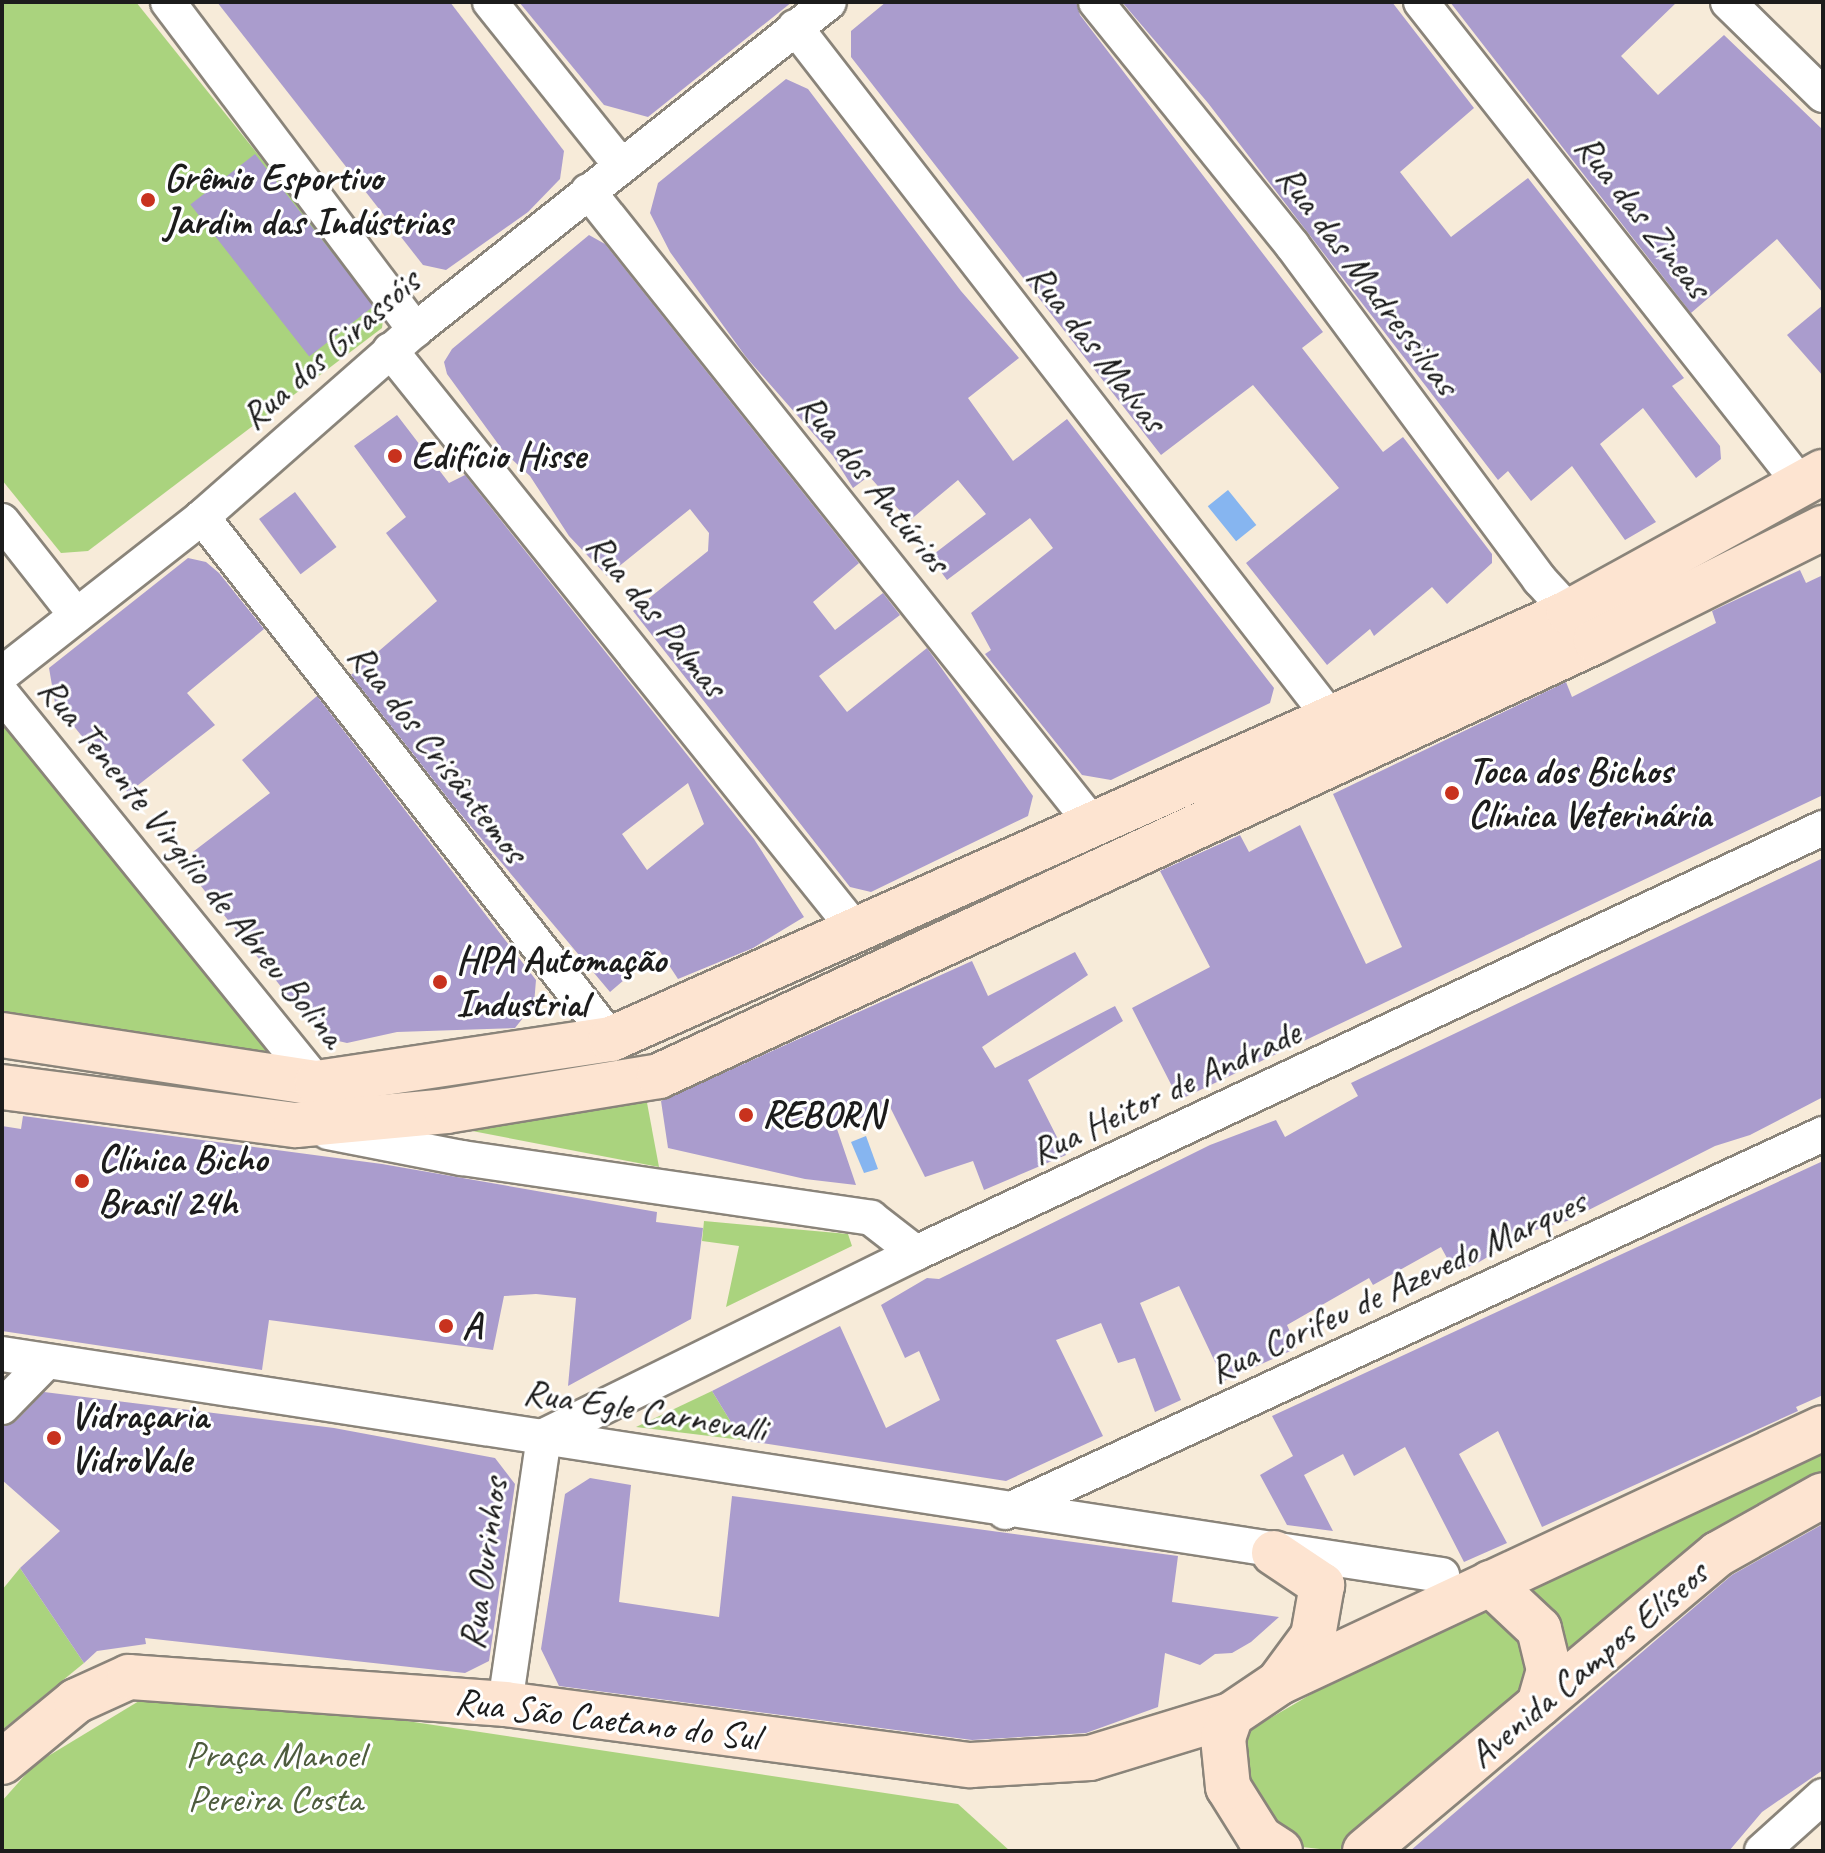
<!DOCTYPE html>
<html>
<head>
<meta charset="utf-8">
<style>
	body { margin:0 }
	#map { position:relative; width:1825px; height:1853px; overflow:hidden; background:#f7ebd9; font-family:Caveat,sans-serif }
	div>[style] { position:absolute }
	.green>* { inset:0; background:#aad37e }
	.water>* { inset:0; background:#86b5f0; transform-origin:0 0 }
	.building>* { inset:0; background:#aa9ccd; transform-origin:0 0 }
	.roads { filter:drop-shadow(2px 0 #8a847a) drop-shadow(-2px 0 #8a847a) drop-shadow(0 2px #8a847a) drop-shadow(0 -2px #8a847a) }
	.street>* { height:34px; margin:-17px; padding:0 17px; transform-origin:17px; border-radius:17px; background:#fff }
	.secondary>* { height:44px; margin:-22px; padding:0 22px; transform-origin:22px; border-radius:22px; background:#fde4d1 }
	.dots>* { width:22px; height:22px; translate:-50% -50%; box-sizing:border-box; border:4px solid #fff; border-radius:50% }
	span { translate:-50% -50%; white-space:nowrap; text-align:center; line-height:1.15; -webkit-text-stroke:6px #fff; paint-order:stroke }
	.poi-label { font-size:38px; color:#1c1c1c; font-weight:700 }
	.left { translate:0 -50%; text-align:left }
	.street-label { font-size:38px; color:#1c1c1c }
	.park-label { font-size:38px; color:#4e5c3e }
	.frame { position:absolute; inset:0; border:4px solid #1c1c1c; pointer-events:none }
</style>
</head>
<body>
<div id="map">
	<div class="green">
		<i style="clip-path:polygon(2px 2px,136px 2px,384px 312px,382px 328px,88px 551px,61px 553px,2px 480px)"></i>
		<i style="clip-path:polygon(2px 719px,277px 1060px,2px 1027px)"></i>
		<i style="clip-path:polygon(645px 1092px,659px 1167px,467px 1130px)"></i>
		<i style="clip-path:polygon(704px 1221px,848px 1234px,852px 1246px,726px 1307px,739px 1246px,702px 1241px)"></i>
		<i style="clip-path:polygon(712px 1391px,742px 1440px,636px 1427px)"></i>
		<i style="clip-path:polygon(1823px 1452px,1823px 1474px,1562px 1664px,1504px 1589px)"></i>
		<i style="clip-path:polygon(20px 1568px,84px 1663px,2px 1730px,2px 1590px)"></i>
		<i style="clip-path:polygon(1471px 1601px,1528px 1641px,1531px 1668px,1524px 1697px,1338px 1851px,1293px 1846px,1247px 1789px,1243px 1734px)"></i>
		<i style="clip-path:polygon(139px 1701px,274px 1701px,958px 1804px,1010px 1851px,2px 1851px,2px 1801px,35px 1764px)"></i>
	</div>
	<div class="water">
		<i style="left:1228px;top:490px;width:45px;height:26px;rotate:51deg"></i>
		<i style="clip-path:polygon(866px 1136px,878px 1169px,864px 1173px,851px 1142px)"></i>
	</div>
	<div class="building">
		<i style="clip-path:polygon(217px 2px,450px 2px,564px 151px,560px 179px,528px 212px,446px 270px,423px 265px)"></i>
		<i style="clip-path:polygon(519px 2px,792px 2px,648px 117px,604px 105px)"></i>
		<i style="clip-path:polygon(886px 2px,1076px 2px,1080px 15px,1323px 332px,1302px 348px,1383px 452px,1403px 437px,1492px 554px,1492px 563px,1447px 604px,1432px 587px,1374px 636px,1370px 629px,1327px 665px,1246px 563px,1339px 488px,1253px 385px,1161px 455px,851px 57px,851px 31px)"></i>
		<i style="clip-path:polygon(1122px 2px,1392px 2px,1474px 108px,1400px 172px,1451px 237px,1528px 178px,1684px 378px,1672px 386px,1720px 446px,1721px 459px,1696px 478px,1643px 408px,1600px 444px,1656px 522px,1625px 540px,1572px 466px,1531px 501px,1508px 471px,1498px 480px,1208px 103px)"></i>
		<i style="clip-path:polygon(1450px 2px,1677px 2px,1621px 56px,1658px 95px,1724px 35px,1823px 130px,1823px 293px,1777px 239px,1691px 313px)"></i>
		<i style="clip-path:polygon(786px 79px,808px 89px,961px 291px,1019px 358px,968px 398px,1013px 461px,1067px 419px,1274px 688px,1270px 703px,1111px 780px,1082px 775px,985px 654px,991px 650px,971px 613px,1053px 548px,1030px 518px,947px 580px,930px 557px,986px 514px,958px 480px,909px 521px,869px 476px,853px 488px,833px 456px,746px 357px,670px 252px,650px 213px,658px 183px)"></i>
		<i style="left:255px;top:154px;width:193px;height:82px;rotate:52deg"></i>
		<i style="clip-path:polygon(589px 235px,605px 244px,859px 563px,813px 602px,835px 630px,883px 593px,900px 615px,819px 676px,847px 712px,927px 648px,1033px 796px,1028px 816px,871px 892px,850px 887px,633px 611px,708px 551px,709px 533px,690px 509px,607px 576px,569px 536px,530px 476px,504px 452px,447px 374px,444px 362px,452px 349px)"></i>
		<i style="clip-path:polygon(1823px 305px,1823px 376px,1787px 335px)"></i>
		<i style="clip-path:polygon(evenodd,397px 415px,449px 483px,465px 475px,754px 839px,804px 917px,753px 948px,678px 979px,659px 950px,610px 992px,454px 806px,351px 675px,437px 601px,386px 533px,406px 517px,354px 446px,397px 415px,688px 783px,704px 824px,647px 870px,622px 834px,688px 783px)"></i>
		<i style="left:295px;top:492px;width:69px;height:45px;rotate:53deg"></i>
		<i style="clip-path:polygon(188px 558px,206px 562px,219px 573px,264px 629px,187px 693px,215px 725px,128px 793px,55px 703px,49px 668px)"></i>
		<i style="clip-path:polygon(1800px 570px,1806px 583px,1823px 575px,1823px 795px,1179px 1100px,1132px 1008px,1210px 967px,1160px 871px,1240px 835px,1249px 852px,1300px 825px,1366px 964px,1402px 947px,1333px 794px,1566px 682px,1572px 697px,1716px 623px,1712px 611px)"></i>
		<i style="clip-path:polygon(317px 696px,536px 980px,534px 1004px,515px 1028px,397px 1032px,347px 1043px,321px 1037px,181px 861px,270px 793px,242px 760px)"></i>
		<i style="clip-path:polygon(1823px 858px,1823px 1097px,1750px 1135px,1715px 1146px,1567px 1221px,1532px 1231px,1474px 1265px,1454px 1271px,1441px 1247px,1373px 1285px,1369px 1278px,1287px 1325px,1297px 1348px,1224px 1381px,1179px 1286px,1140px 1303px,1181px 1400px,1155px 1412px,1135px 1358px,1118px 1363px,1101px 1323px,1056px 1340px,1103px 1436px,1006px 1481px,742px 1440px,712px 1391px,840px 1326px,886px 1428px,940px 1400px,919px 1351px,905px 1358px,881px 1305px,927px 1278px,939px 1279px,1210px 1145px,1276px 1120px,1285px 1137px,1358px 1096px,1351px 1083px)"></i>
		<i style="clip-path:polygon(1075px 952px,1088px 975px,982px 1047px,995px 1068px,1115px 1006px,1123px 1021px,1028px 1080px,1066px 1155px,984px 1190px,973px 1161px,925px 1177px,889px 1105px,837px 1129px,856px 1185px,805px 1179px,668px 1148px,661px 1101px,972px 961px,988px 996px)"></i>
		<i style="clip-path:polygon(23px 1116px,382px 1164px,657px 1212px,656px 1222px,703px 1228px,691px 1319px,568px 1386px,576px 1298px,536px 1294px,504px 1296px,493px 1350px,269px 1320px,262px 1370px,2px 1331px,2px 1126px,21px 1129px)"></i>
		<i style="clip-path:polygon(1823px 1161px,1823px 1395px,1796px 1407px,1798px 1411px,1542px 1527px,1498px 1431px,1459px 1454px,1507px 1543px,1464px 1562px,1405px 1447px,1354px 1476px,1343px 1454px,1304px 1475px,1333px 1531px,1287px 1525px,1260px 1475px,1293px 1456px,1272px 1416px)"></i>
		<i style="clip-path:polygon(44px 1392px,334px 1428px,495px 1458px,515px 1484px,489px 1661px,465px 1673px,145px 1638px,146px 1644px,97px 1651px,84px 1663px,20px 1568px,60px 1531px,2px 1480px,2px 1427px,16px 1421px)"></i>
		<i style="clip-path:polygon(590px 1478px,631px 1485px,619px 1602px,719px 1617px,732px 1496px,1178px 1556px,1172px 1602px,1279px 1617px,1251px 1642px,1232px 1653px,1215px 1654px,1200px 1665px,1165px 1653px,1158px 1707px,1086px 1733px,972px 1740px,559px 1686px,541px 1649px,565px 1494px)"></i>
		<i style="clip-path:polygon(1823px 1524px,1823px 1770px,1762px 1812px,1729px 1851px,1410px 1851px,1732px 1575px)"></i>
	</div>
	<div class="roads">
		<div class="street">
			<i style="left:168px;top:2px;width:411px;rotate:53deg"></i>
			<i style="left:490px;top:2px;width:208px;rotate:51.3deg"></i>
			<i style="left:1096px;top:2px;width:312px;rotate:51.1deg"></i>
			<i style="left:1292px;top:245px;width:417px;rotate:53.5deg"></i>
			<i style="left:1540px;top:580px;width:67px;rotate:47.4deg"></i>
			<i style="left:1421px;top:2px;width:611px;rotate:51.78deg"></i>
			<i style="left:1728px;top:2px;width:133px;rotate:44.4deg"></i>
			<i style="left:795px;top:27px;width:878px;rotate:52.22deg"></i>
			<i style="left:588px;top:191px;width:813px;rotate:51.44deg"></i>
			<i style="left:390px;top:350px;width:748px;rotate:51.24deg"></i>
			<i style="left:202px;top:517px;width:663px;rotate:51.92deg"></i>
			<i style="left:2px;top:521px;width:120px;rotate:51.8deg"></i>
			<i style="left:2px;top:674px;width:254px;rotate:-38.1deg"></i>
			<i style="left:202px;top:517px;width:283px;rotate:-41.3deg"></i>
			<i style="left:415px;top:330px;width:528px;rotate:-38.39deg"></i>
			<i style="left:2px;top:694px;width:501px;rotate:51deg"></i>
			<i style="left:328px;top:1132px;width:136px;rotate:11deg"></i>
			<i style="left:462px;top:1158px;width:413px;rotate:8.3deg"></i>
			<i style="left:871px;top:1218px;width:57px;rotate:37.9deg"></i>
			<i style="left:2px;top:1354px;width:1457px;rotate:8.73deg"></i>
			<i style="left:2px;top:1407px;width:63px;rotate:-45.6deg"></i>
			<i style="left:1005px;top:1512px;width:901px;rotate:-24.8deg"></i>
			<i style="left:505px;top:1704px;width:271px;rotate:-81.7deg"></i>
			<i style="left:544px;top:1436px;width:415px;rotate:-26.2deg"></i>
			<i style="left:916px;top:1253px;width:1002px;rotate:-25.11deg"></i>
			<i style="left:1762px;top:1851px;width:82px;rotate:-42deg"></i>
		</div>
		<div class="secondary">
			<i style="left:2px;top:1035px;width:319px;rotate:8.7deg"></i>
			<i style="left:317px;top:1083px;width:297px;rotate:-8.5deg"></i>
			<i style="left:611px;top:1039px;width:1049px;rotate:-24.02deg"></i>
			<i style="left:1569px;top:612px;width:290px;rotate:-28.9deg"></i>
			<i style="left:2px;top:1087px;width:296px;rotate:7.4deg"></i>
			<i style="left:296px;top:1125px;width:151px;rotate:-5.3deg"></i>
			<i style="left:446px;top:1111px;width:216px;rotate:-9.3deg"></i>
			<i style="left:659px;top:1076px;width:1033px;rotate:-24.9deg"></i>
			<i style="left:1596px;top:641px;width:254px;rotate:-26.5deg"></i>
			<i style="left:1274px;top:1553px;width:58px;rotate:33.7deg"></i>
			<i style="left:1322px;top:1585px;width:52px;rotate:100deg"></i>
			<i style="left:1313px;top:1636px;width:56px;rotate:126.3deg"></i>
			<i style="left:1490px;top:1583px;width:67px;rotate:43.2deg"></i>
			<i style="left:1539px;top:1629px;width:42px;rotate:76.3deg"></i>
			<i style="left:1549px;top:1670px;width:36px;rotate:106deg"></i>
			<i style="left:2px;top:1762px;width:96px;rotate:-39.5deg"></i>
			<i style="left:76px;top:1701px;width:58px;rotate:-24.4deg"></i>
			<i style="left:129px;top:1677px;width:377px;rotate:4.1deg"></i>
			<i style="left:505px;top:1704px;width:470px;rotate:7.5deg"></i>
			<i style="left:971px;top:1765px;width:119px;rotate:-3.4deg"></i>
			<i style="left:1090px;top:1758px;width:147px;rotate:-17deg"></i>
			<i style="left:1280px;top:1851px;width:24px;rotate:-147deg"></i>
			<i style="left:1260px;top:1838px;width:60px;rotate:-122.1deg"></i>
			<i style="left:1228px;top:1787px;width:49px;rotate:-95.8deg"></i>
			<i style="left:1223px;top:1738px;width:24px;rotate:-71deg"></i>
			<i style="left:1231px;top:1715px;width:59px;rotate:-34deg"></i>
			<i style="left:1280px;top:1682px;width:599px;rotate:-25.07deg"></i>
			<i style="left:1365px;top:1851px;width:461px;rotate:-40.1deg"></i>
			<i style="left:1718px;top:1554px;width:120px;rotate:-29.3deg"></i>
		</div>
	</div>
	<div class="dots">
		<i style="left:148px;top:200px;background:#c8321e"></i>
		<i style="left:395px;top:456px;background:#c8321e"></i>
		<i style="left:1452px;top:793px;background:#c8321e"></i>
		<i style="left:440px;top:982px;background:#c8321e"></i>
		<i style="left:746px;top:1115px;background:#c8321e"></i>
		<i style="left:82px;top:1181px;background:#c8321e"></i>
		<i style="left:446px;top:1326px;background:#c8321e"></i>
		<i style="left:54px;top:1438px;background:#c8321e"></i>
	</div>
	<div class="poi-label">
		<span class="left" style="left:164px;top:200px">Grêmio Esportivo<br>Jardim das Indústrias</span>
		<span class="left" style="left:411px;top:456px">Edifício Hisse</span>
		<span class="left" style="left:1468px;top:793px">Toca dos Bichos<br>Clínica Veterinária</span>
		<span class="left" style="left:456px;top:982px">HPA Automação<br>Industrial</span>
		<span class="left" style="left:762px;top:1115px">REBORN</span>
		<span class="left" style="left:98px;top:1181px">Clínica Bicho<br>Brasil 24h</span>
		<span class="left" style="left:462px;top:1326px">A</span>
		<span class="left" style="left:70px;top:1438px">Vidraçaria<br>VidroVale</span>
	</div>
	<div class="street-label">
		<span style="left:1643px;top:216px;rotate:52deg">Rua das Zineas</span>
		<span style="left:1368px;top:280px;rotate:53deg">Rua das Madressilvas</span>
		<span style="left:1097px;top:348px;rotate:52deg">Rua das Malvas</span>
		<span style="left:330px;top:349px;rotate:-41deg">Rua dos Girassóis</span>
		<span style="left:874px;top:483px;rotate:51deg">Rua dos Antúrios</span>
		<span style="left:657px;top:615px;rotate:51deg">Rua das Palmas</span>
		<span style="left:438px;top:753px;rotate:52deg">Rua dos Crisântemos</span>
		<span style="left:192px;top:862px;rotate:51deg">Rua Tenente Virgilio de Abreu Bolina</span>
		<span style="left:1165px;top:1092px;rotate:-25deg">Rua Heitor de Andrade</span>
		<span style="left:1397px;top:1286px;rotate:-25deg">Rua Corifeu de Azevedo Marques</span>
		<span style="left:645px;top:1410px;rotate:9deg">Rua Egle Carnevalli</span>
		<span style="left:483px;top:1564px;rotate:-82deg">Rua Ourinhos</span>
		<span style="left:1588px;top:1664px;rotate:-40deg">Avenida Campos Elíseos</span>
		<span style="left:607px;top:1719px;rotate:7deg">Rua São Caetano do Sul</span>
	</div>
	<div class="park-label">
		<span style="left:275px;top:1777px">Praça Manoel<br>Pereira Costa</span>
	</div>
	<div class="frame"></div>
</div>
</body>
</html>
